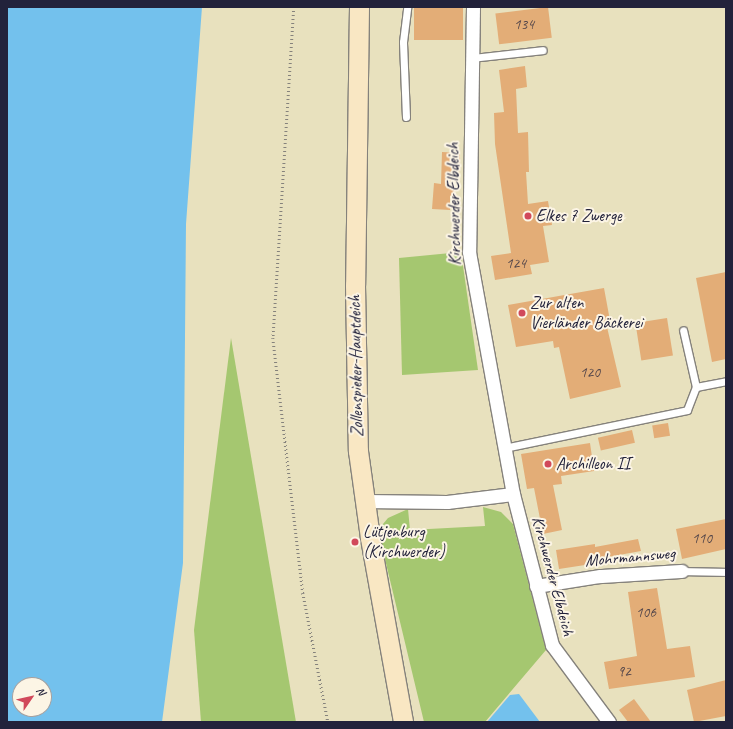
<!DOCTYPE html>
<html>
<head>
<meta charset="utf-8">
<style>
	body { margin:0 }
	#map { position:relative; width:733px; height:729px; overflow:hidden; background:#e8e1be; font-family:Caveat,sans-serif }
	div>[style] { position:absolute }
	.green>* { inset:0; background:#a5c770 }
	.water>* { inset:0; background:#73c1ed }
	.building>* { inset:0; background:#e3ad77; transform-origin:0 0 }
	.path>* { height:2.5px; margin-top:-1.25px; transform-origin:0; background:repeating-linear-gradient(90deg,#85827c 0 1px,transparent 0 4px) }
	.roads { filter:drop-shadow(1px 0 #85827c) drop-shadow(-1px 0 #85827c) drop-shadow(0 1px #85827c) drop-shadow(0 -1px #85827c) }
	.lane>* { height:7px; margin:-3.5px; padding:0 3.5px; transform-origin:3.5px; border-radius:3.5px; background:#fff }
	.street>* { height:13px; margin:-6.5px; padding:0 6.5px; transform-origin:6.5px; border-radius:6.5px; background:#fff }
	.secondary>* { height:19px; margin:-9.5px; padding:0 9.5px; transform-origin:9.5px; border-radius:9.5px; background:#f9e7c3 }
	.dots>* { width:11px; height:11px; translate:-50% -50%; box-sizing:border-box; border:2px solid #fcf5e5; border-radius:50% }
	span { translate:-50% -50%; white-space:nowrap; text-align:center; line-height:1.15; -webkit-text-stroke:4px #fcf5e5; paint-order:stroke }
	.number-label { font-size:15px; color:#52454a }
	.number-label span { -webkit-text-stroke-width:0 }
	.street-label { font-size:17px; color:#22223b }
	.poi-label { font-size:17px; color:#22223b }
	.left { translate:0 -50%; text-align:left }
	.frame { position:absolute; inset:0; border:8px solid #22223b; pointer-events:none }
	.north { position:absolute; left:12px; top:677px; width:40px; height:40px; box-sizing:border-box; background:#fcf5e5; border:1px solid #a5a1a1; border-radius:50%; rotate:56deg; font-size:11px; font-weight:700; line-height:16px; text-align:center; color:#22223b }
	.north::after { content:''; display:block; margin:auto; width:14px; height:18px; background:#d1495b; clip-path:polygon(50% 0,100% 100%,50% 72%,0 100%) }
</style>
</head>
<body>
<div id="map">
	<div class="green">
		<i style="clip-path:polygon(461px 252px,478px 370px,402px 375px,399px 258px)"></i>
		<i style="clip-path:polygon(231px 338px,296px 722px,201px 722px,194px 630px)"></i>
		<i style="clip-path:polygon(483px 507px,501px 512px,513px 524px,546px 650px,485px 722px,424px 722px,378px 530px,388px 518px,408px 509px,410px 530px,485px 526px)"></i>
	</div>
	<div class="water">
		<i style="clip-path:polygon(evenodd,7px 7px,202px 7px,186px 224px,183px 563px,162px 722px,7px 722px,7px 7px,20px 685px,44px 685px,44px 709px,20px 709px,20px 685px)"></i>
		<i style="clip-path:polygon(519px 694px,540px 722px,487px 722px,510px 695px)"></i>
	</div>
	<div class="building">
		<i style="left:414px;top:7px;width:49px;height:33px"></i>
		<i style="left:548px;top:7px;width:31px;height:53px;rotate:83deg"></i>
		<i style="clip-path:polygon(525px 66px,527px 87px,516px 89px,518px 133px,528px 132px,529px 172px,526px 172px,528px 204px,548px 201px,552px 225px,543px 226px,549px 262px,530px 265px,532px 274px,495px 280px,491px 256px,511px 253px,495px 144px,494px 113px,504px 112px,499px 70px)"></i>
		<i style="clip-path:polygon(442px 152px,460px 153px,459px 179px,455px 179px,454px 196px,450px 196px,450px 210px,432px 209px,434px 183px,441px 184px)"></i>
		<i style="clip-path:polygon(726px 272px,726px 359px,712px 362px,696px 278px)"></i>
		<i style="clip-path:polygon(604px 288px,611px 326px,607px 327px,621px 387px,570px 399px,559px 347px,554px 348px,553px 341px,516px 347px,508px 305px)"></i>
		<i style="left:667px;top:318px;width:38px;height:32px;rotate:81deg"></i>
		<i style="left:668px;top:423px;width:13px;height:16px;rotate:81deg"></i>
		<i style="left:632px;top:430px;width:13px;height:35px;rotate:77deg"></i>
		<i style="clip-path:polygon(590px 443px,594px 471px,561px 476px,562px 484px,553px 485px,562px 530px,543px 534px,534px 488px,527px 489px,521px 454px)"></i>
		<i style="clip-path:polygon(726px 519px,726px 549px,682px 559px,676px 529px)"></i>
		<i style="clip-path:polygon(638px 539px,641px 551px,597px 559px,598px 563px,559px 569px,556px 550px,595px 544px,595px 547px)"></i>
		<i style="clip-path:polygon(657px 588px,667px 649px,690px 646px,695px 677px,609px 689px,604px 662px,637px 656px,628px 592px)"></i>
		<i style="clip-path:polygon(726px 680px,726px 716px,694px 722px,687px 690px)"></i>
		<i style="clip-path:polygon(634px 699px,651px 722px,628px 722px,619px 710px)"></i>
	</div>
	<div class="path">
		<i style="left:294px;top:7px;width:332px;rotate:93.6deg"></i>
		<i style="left:273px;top:338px;width:257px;rotate:83.3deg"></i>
		<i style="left:303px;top:593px;width:131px;rotate:79deg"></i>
	</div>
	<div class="roads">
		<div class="lane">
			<i style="left:472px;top:58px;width:71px;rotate:-6.4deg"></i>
			<i style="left:406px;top:117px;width:75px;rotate:-92.3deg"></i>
			<i style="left:403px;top:42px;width:35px;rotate:-83deg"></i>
			<i style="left:696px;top:387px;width:31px;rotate:-11deg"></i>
			<i style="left:504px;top:448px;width:187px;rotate:-11.7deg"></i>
			<i style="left:687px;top:410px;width:25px;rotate:-69deg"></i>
			<i style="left:696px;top:387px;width:58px;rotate:-102.8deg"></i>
			<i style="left:682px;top:571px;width:44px;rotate:1.3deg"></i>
		</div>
		<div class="street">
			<i style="left:473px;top:7px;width:245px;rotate:90.9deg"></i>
			<i style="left:469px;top:252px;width:246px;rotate:79.7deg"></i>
			<i style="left:513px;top:494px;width:156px;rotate:75.5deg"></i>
			<i style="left:552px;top:645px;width:96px;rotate:53.5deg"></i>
			<i style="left:364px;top:501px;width:83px;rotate:0.7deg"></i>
			<i style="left:447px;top:502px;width:66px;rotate:-6.9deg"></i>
			<i style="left:536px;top:586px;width:65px;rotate:-8.9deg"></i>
			<i style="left:600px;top:576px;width:82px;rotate:-3.5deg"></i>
		</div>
		<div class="secondary">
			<i style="left:359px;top:7px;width:278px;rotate:90.8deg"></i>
			<i style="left:355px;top:285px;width:166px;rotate:89deg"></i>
			<i style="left:358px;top:451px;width:88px;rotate:82.1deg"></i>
			<i style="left:370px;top:538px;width:187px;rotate:79.8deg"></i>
		</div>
	</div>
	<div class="dots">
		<i style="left:528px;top:216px;background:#d1495b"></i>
		<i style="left:522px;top:313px;background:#d1495b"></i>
		<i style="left:548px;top:464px;background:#d1495b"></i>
		<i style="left:355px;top:542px;background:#d1495b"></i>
	</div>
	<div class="number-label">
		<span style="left:524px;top:25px">134</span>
		<span style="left:516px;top:264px">124</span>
		<span style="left:590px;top:373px">120</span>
		<span style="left:702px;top:539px">110</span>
		<span style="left:646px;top:613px">106</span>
		<span style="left:624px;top:672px">92</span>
	</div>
	<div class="street-label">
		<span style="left:454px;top:204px;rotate:-91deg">Kirchwerder Elbdeich</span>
		<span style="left:356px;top:366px;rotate:-91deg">Zollenspieker-Hauptdeich</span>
		<span style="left:630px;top:557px;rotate:-5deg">Mohrmannsweg</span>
		<span style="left:553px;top:576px;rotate:75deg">Kirchwerder Elbdeich</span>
	</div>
	<div class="poi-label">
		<span class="left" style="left:536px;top:216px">Elkes 7 Zwerge</span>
		<span class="left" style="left:530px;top:313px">Zur alten<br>Vierländer Bäckerei</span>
		<span class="left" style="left:556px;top:464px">Archilleon II</span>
		<span class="left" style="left:363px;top:542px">Lütjenburg<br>(Kirchwerder)</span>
	</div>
	<div class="frame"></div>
	<div class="north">N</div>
</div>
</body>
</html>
